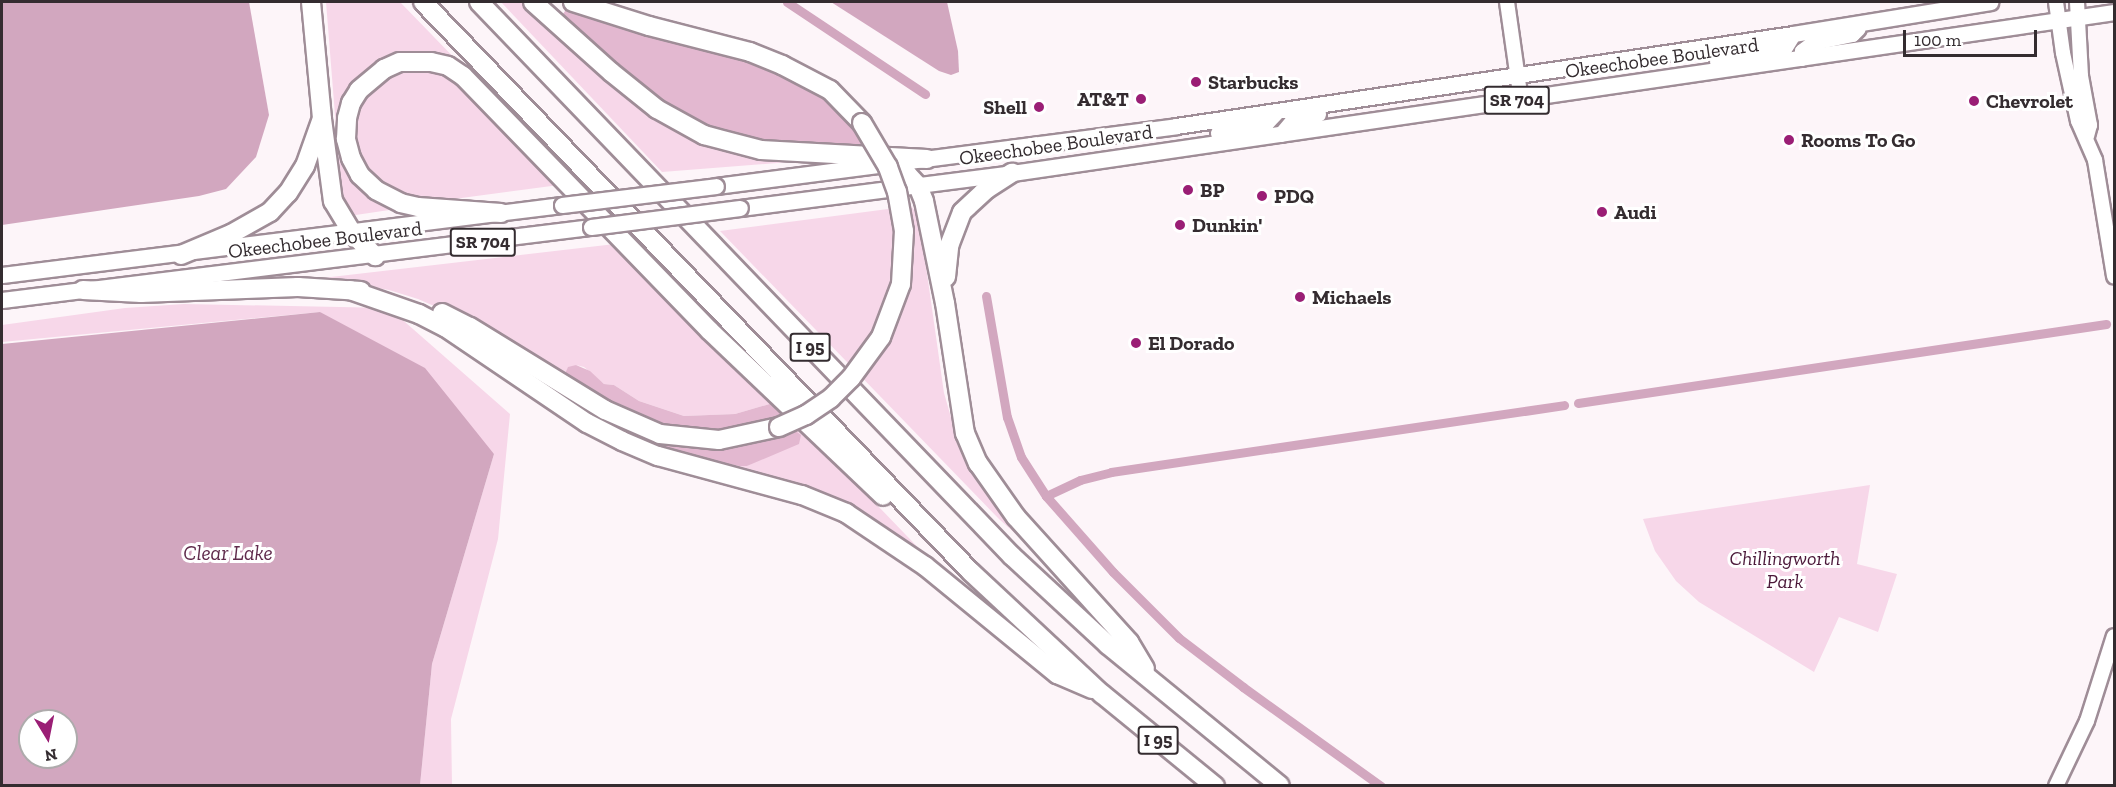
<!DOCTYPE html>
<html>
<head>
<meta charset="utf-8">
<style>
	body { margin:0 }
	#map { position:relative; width:2116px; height:787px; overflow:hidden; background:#fdf5f9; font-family:"Zilla Slab",serif }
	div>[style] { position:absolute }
	.green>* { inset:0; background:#f7d7e9 }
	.forest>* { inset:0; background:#e3b8d0 }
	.water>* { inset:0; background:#d2a7bf }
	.canal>* { height:9px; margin:-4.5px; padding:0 4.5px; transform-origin:4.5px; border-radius:4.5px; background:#d2a7bf }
	.roads { filter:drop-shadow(2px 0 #9f8d97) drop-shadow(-2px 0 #9f8d97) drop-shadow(0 2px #9f8d97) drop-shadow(0 -2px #9f8d97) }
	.secondary>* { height:14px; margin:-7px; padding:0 7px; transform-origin:7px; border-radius:7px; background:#fff }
	.primary>* { height:15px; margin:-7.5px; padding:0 7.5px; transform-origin:7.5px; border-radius:7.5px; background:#fff }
	.highway>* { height:18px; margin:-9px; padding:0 9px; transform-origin:9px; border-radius:9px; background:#fff }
	.bridges { filter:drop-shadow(2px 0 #9f8d97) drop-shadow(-2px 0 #9f8d97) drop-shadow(0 2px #9f8d97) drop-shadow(0 -2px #9f8d97) }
	.primary-bridge>* { height:15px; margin:-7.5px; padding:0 7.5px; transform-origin:7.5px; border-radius:7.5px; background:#fff }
	.highway-bridge>* { height:18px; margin:-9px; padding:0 9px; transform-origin:9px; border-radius:9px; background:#fff }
	.dots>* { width:16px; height:16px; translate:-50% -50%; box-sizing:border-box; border:3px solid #fff; border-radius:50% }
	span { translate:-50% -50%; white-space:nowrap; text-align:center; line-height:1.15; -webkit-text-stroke:6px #fff; paint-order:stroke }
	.shield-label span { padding:2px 4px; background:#fff; border:2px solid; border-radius:4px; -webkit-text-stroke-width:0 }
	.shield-label { font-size:18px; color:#342c30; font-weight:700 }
	.street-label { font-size:20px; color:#342c30 }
	.poi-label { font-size:20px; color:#342c30; font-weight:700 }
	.left { translate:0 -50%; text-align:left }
	.right { translate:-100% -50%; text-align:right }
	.park-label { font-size:20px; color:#4b1839; font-style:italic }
	.water-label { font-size:21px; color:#602b4c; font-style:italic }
	.frame { position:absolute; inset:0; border:3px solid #342c30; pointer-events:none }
	.north { position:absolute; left:18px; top:709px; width:60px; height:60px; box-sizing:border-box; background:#fff; border:2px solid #aeabac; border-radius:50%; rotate:170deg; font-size:16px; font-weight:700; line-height:24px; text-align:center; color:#342c30 }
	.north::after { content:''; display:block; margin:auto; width:21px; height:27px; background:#9a1e75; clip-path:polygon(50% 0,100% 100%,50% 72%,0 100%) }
	.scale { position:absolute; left:1903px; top:30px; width:134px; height:27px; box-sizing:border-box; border:3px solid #342c30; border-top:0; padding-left:8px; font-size:18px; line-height:21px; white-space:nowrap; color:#342c30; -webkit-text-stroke:4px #fff; paint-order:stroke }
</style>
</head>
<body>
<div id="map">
	<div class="green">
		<i style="clip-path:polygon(326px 2px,400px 2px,465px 69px,378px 68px,341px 138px,396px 209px,349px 216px,342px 203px)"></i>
		<i style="clip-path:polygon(501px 2px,528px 2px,802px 161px,662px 172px)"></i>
		<i style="clip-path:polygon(416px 65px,453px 77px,559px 185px,439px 201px,391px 194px,357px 159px,352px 117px,375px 80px)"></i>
		<i style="clip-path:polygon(911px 206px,919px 217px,944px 393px,960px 449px,992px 502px,1044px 559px,999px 519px,720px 231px)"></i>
		<i style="clip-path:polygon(615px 244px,773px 403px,735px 414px,684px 416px,639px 401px,614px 385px,604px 384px,584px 367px,576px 365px,564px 376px,464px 319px,418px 299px,389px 290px,354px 284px,305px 280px)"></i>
		<i style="clip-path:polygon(184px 304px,389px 308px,510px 414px,498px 539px,451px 719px,452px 785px,420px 785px,432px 664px,494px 454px,320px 312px,2px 342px,2px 325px,125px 308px)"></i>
		<i style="clip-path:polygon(801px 425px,824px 450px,932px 562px,901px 541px,712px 463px,747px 466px,758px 460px)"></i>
		<i style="clip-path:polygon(1870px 485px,1857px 564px,1897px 574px,1878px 632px,1839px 617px,1814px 672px,1699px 602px,1676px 581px,1655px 551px,1643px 519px)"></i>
	</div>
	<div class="forest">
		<i style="clip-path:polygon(568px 7px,769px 67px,820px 93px,847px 117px,868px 145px,819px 148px,749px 143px,678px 116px,560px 18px)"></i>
		<i style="clip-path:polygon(576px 365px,590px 371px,604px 384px,614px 385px,639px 401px,684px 416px,735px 414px,773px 403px,789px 415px,728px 432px,671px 429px,624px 413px,564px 376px,568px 367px)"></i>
		<i style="clip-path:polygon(793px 429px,801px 435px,799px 444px,747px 466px,739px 466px,724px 463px,696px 463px,641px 439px,642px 437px,691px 447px,718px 447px,752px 443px)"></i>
	</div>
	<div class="water">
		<i style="clip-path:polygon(2px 2px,249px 2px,269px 115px,256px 157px,226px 189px,199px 196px,2px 225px)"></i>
		<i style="clip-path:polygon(831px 2px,947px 2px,958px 51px,959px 72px,951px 75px,939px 71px)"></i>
		<i style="clip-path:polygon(evenodd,320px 312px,425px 368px,494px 454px,432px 664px,420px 785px,2px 785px,2px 344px,320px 312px,30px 721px,66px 721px,66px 757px,30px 757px,30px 721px)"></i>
	</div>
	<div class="canal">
		<i style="left:787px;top:2px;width:166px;rotate:33.7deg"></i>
		<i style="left:986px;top:296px;width:123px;rotate:80.2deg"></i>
		<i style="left:1007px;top:417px;width:42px;rotate:70.7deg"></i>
		<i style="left:1021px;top:457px;width:46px;rotate:57.3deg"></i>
		<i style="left:1046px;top:496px;width:101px;rotate:48.6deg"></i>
		<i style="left:1113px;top:572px;width:93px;rotate:45deg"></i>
		<i style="left:1179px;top:638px;width:81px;rotate:37.4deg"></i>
		<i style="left:1243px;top:687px;width:170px;rotate:35.7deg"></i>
		<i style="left:1578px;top:403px;width:534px;rotate:-8.51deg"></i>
		<i style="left:1046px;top:496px;width:38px;rotate:-25deg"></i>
		<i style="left:1080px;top:480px;width:32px;rotate:-14deg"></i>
		<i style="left:1111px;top:472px;width:458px;rotate:-8.4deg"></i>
	</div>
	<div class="roads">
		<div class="secondary">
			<i style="left:1507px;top:2px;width:99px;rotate:81.9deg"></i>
			<i style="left:2056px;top:2px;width:51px;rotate:82.2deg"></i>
			<i style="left:2063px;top:53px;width:70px;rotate:77.6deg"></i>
			<i style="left:2078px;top:121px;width:43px;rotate:66.4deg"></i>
			<i style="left:2095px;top:160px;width:118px;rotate:80.7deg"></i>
			<i style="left:2077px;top:2px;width:74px;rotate:86.9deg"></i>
			<i style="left:2081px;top:76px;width:50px;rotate:79.6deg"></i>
			<i style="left:2090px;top:125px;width:11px;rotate:105deg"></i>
			<i style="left:2056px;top:786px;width:72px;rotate:-64.5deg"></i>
			<i style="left:2087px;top:721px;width:89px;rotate:-72.4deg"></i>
		</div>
		<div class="primary">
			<i style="left:1801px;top:58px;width:7px;rotate:-82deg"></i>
			<i style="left:1802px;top:51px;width:15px;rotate:-37deg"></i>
			<i style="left:1814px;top:42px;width:39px;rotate:-12deg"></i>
			<i style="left:1852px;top:34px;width:8px;rotate:-45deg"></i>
			<i style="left:1717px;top:61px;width:69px;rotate:-11.6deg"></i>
			<i style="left:1785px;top:47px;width:15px;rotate:-58deg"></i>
			<i style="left:1218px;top:133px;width:39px;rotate:-9deg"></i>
			<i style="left:1257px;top:127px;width:10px;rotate:-24deg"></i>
			<i style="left:1266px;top:123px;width:16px;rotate:-47deg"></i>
			<i style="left:1281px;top:134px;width:17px;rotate:-50deg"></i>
			<i style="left:1292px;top:121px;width:27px;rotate:-15deg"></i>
			<i style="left:716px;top:186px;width:464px;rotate:-7.4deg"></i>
			<i style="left:1176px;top:126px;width:624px;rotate:-8.48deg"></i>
			<i style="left:1793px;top:34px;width:200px;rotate:-9.2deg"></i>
			<i style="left:740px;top:208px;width:274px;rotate:-7.3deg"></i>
			<i style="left:1012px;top:173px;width:1114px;rotate:-8.31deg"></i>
			<i style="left:2px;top:275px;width:564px;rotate:-7.13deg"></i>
			<i style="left:2px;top:300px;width:594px;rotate:-7.07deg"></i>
		</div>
		<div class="highway">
			<i style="left:311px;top:2px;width:118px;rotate:84.6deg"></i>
			<i style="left:322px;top:119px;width:83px;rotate:82.4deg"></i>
			<i style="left:333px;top:201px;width:37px;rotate:59deg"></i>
			<i style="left:352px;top:233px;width:33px;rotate:45deg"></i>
			<i style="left:423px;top:2px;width:791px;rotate:46.13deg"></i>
			<i style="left:971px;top:572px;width:179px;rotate:43deg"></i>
			<i style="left:1102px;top:694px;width:146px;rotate:39.2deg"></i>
			<i style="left:479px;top:2px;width:769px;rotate:46.11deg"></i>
			<i style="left:1012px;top:556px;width:131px;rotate:42.8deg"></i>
			<i style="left:1108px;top:645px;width:222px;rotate:39.3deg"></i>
			<i style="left:533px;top:2px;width:105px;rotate:41.9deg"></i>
			<i style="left:611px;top:72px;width:59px;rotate:38.8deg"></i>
			<i style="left:657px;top:109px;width:54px;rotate:29deg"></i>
			<i style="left:704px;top:135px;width:59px;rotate:14.7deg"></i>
			<i style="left:761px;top:150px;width:166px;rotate:3.1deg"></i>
			<i style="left:573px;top:2px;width:80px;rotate:17.5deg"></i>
			<i style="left:649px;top:26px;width:104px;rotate:14.4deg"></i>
			<i style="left:750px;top:52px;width:35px;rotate:22deg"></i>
			<i style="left:782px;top:65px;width:54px;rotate:27.5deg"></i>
			<i style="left:830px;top:90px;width:46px;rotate:45.9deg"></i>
			<i style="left:884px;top:165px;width:25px;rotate:21deg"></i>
			<i style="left:907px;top:174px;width:16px;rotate:47deg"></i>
			<i style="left:918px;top:186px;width:16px;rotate:68deg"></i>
			<i style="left:924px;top:201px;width:104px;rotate:78.4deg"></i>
			<i style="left:945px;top:303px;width:132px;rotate:81.3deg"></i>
			<i style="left:965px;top:433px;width:33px;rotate:67deg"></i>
			<i style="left:978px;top:463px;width:66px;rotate:54.9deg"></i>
			<i style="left:1016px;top:517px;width:169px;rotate:47.9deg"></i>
			<i style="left:1129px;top:642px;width:31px;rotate:59deg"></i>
			<i style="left:501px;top:213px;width:83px;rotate:-175.9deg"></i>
			<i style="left:418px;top:207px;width:17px;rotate:-167deg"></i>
			<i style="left:401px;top:203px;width:28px;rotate:-153deg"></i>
			<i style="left:376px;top:190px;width:22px;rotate:-137deg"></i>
			<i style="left:360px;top:175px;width:19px;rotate:-118deg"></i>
			<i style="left:351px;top:158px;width:20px;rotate:-105deg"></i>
			<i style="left:346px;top:139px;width:21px;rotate:-87deg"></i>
			<i style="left:347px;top:118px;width:16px;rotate:-75deg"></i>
			<i style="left:351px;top:103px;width:15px;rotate:-58deg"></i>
			<i style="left:359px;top:90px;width:33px;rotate:-40deg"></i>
			<i style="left:384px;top:69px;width:17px;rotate:-24deg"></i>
			<i style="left:400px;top:62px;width:31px"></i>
			<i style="left:431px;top:62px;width:17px;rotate:13deg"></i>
			<i style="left:448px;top:66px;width:18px;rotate:34deg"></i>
			<i style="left:463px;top:76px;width:355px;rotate:45.9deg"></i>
			<i style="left:710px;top:331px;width:239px;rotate:43.6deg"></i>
			<i style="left:181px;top:255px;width:54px;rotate:-22.8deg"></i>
			<i style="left:231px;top:234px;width:45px;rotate:-29.4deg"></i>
			<i style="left:270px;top:212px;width:26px;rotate:-47deg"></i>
			<i style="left:288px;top:193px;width:32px;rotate:-58deg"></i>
			<i style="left:305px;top:166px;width:48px;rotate:-70.4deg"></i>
			<i style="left:946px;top:277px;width:31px;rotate:-84deg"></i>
			<i style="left:949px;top:246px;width:36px;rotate:-69deg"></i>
			<i style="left:962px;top:212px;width:34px;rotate:-43deg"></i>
			<i style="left:987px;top:189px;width:30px;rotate:-33deg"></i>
			<i style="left:83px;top:290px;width:58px;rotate:3deg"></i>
			<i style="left:141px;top:293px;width:157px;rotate:-2.2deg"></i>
			<i style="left:298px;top:287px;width:63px;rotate:3.6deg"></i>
			<i style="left:350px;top:290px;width:73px;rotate:19.2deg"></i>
			<i style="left:419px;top:314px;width:29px;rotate:27deg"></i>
			<i style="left:445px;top:327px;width:171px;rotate:34.1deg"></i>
			<i style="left:587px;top:423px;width:39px;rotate:27deg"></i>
			<i style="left:622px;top:441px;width:39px;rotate:23deg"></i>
			<i style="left:658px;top:456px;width:149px;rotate:15.2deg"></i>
			<i style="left:802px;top:495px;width:48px;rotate:22.2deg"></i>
			<i style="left:846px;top:513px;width:95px;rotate:33.9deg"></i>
			<i style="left:925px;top:566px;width:171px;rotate:39.3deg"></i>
			<i style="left:1057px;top:674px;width:38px;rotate:23deg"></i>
			<i style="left:442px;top:313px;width:31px;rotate:27deg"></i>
			<i style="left:470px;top:327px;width:158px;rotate:31.6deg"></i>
			<i style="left:605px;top:410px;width:60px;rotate:23.6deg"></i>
			<i style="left:660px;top:434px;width:59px;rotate:5.8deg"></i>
			<i style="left:719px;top:440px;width:61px;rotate:-12.2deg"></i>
		</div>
	</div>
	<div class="bridges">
		<div class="primary-bridge">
			<i style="left:562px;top:205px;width:155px;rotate:-7deg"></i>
			<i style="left:591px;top:227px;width:150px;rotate:-7.3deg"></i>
		</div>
		<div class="highway-bridge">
			<i style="left:779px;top:427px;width:30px;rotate:-24deg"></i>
			<i style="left:806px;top:415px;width:30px;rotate:-34deg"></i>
			<i style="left:831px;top:398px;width:28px;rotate:-45deg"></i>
			<i style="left:851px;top:378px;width:51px;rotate:-53.8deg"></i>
			<i style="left:881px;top:337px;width:57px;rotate:-69.3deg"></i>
			<i style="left:901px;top:284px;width:53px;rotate:-86.8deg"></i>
			<i style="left:904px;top:231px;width:40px;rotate:-100deg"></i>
			<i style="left:897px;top:192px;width:27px;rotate:-110deg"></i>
			<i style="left:888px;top:167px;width:51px;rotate:-120.6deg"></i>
		</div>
	</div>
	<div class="dots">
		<i style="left:1196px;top:82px;background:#9a1e75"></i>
		<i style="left:1141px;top:99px;background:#9a1e75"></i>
		<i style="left:1974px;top:101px;background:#9a1e75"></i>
		<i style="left:1039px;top:107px;background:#9a1e75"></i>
		<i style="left:1789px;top:140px;background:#9a1e75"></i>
		<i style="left:1188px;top:190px;background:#9a1e75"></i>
		<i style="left:1262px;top:196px;background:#9a1e75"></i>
		<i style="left:1602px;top:212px;background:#9a1e75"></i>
		<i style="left:1180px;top:225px;background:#9a1e75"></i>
		<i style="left:1300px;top:297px;background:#9a1e75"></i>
		<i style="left:1136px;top:343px;background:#9a1e75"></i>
	</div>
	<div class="shield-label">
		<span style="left:1517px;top:100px">SR 704</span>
		<span style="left:483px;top:242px">SR 704</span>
		<span style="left:810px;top:347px">I 95</span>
		<span style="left:1158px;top:740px">I 95</span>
	</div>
	<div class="street-label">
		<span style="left:1662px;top:58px;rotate:-8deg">Okeechobee Boulevard</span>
		<span style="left:1056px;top:145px;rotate:-8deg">Okeechobee Boulevard</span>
		<span style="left:325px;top:240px;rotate:-7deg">Okeechobee Boulevard</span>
	</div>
	<div class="poi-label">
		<span class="left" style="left:1208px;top:82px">Starbucks</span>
		<span class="right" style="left:1129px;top:99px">AT&amp;T</span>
		<span class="left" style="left:1986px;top:101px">Chevrolet</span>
		<span class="right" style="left:1027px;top:107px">Shell</span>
		<span class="left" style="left:1801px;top:140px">Rooms To Go</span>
		<span class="left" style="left:1200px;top:190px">BP</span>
		<span class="left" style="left:1274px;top:196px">PDQ</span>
		<span class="left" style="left:1614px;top:212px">Audi</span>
		<span class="left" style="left:1192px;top:225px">Dunkin'</span>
		<span class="left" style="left:1312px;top:297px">Michaels</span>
		<span class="left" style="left:1148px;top:343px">El Dorado</span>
	</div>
	<div class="park-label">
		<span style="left:1785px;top:570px">Chillingworth<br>Park</span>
	</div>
	<div class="water-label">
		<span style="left:228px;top:553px">Clear Lake</span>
	</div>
	<div class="frame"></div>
	<div class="north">N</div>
	<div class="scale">100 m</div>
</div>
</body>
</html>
